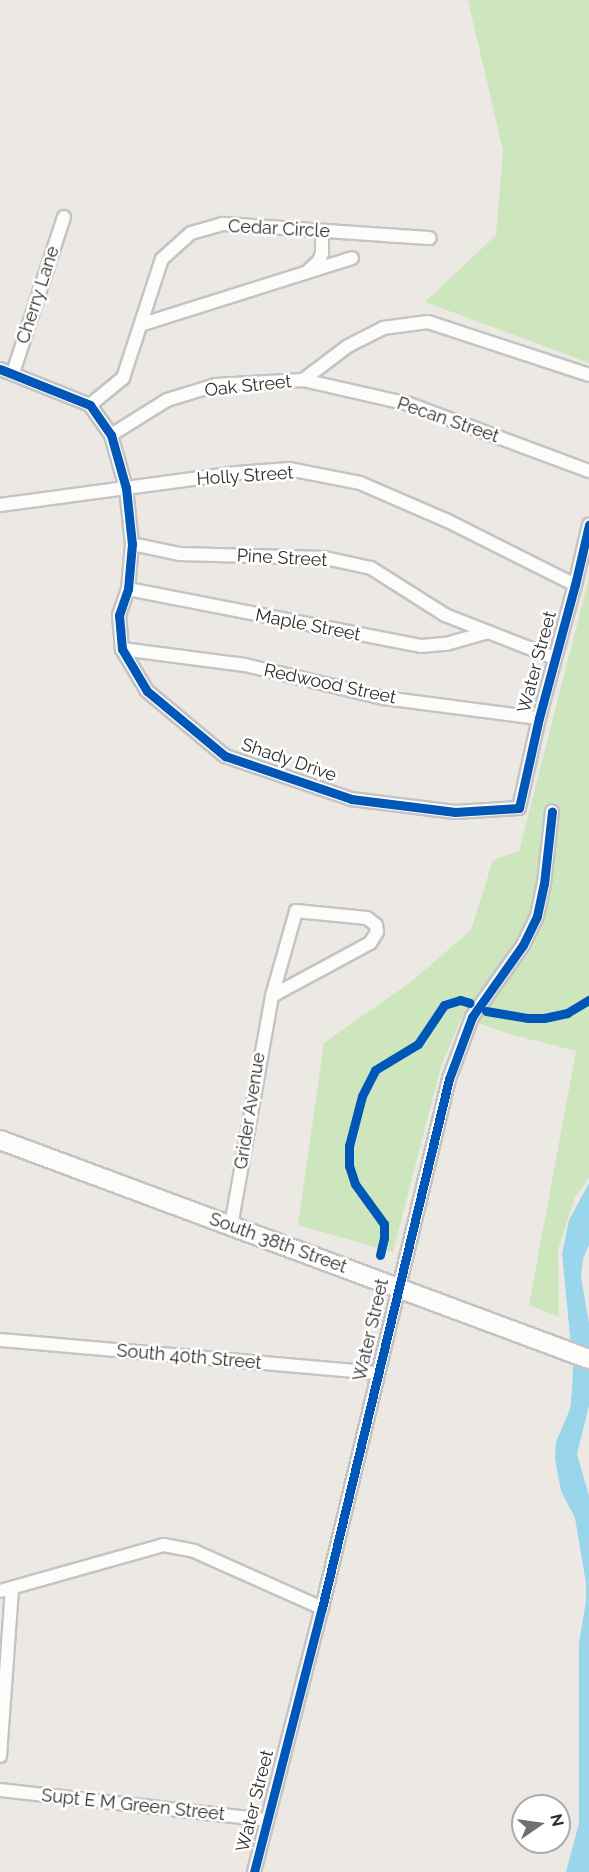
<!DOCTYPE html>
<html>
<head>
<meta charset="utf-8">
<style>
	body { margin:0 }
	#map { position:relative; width:589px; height:1872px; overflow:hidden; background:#ece8e4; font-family:Raleway,sans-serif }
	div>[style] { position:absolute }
	.green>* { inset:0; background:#cee6be }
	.water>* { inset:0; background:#99d6ec }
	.roads { filter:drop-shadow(2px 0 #c5c4c5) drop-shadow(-2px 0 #c5c4c5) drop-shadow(0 2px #c5c4c5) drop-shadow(0 -2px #c5c4c5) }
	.minor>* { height:12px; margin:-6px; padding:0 6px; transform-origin:6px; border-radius:6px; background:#fcfcfb }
	.secondary>* { height:18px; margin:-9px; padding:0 9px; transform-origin:9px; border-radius:9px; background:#fcfcfb }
	.cycleway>* { height:9px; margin:-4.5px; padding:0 4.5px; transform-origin:4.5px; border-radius:4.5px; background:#0057b8 }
	span { translate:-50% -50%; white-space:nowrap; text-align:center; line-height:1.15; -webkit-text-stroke:5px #fff; paint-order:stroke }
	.street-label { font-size:18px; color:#2e2e2e }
	.north { position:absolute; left:511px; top:1794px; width:60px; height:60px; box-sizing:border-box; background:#fff; border:2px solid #ababab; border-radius:50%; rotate:77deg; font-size:16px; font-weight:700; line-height:24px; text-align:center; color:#2e2e2e }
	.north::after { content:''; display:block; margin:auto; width:21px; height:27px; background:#706f6e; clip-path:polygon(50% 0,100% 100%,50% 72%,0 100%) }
</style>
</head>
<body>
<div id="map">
	<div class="green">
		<i style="clip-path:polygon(468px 0,589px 0,589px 363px,425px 302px,496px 235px,503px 151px)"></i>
		<i style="clip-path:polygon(589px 578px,589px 1178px,575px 1197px,558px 1250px,559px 1317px,529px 1305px,576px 1051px,509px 1034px,462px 1017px,441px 1066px,393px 1252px,298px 1225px,324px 1043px,412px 981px,471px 930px,493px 860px,519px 851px)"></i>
	</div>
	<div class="water">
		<i style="clip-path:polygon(589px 1183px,589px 1245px,583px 1259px,581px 1277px,589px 1323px,589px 1406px,577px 1454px,589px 1496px,589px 1872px,566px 1872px,579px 1823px,579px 1643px,586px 1601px,586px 1583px,575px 1518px,561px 1491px,555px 1459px,556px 1442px,570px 1409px,572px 1391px,573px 1366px,562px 1254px,569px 1220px)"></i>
	</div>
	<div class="roads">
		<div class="minor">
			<i style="left:309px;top:270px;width:13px;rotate:-42deg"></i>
			<i style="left:319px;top:261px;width:9px;rotate:-69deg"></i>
			<i style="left:322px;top:253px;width:22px;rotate:-90deg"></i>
			<i style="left:143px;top:324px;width:219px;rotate:-17.5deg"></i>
			<i style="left:0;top:369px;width:97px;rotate:21.8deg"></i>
			<i style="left:90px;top:405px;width:37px;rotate:55deg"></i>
			<i style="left:111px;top:435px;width:55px;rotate:74.2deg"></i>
			<i style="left:126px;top:488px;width:56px;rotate:83.9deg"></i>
			<i style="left:132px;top:544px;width:45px;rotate:95.1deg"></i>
			<i style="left:128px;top:589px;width:28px;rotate:109deg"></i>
			<i style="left:119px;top:615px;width:34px;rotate:85deg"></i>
			<i style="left:122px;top:649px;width:49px;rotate:59.2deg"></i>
			<i style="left:147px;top:691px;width:102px;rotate:39.8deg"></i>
			<i style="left:225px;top:756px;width:133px;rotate:18.8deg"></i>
			<i style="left:351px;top:799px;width:105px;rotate:7.1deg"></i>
			<i style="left:455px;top:812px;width:64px;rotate:-3.6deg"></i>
			<i style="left:519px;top:808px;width:92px;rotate:-77.5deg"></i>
			<i style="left:539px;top:718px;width:138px;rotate:-74.9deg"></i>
			<i style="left:575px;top:585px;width:62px;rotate:-76.9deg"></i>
			<i style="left:13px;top:373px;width:164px;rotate:-71.9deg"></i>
			<i style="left:303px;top:380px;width:109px;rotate:12.8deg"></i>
			<i style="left:409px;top:404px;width:192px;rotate:20.4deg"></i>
			<i style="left:90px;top:405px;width:43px;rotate:-39.3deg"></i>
			<i style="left:123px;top:378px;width:125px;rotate:-71.9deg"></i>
			<i style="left:162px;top:259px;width:39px;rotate:-42deg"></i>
			<i style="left:191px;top:233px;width:33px;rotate:-16deg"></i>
			<i style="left:223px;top:224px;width:207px;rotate:3.9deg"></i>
			<i style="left:111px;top:435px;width:66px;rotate:-32deg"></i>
			<i style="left:167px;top:400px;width:51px;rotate:-17deg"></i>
			<i style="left:216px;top:385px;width:87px;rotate:-3.3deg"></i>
			<i style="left:303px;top:380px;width:56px;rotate:-37.1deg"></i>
			<i style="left:348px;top:346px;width:39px;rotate:-27deg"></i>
			<i style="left:383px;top:328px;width:45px;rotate:-7.6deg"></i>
			<i style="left:428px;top:322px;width:169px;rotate:18.2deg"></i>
			<i style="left:0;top:505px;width:239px;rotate:-7.7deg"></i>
			<i style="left:237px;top:473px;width:52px;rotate:-4.4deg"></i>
			<i style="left:289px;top:469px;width:72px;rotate:11.2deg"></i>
			<i style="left:360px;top:483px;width:96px;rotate:23.4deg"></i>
			<i style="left:448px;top:521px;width:142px;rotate:26.7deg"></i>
			<i style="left:132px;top:544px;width:49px;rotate:11.8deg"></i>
			<i style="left:180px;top:554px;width:145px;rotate:1.6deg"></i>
			<i style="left:325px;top:558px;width:47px;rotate:12.3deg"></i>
			<i style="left:371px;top:568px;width:88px;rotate:32.4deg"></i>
			<i style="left:445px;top:615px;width:118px;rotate:21.4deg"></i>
			<i style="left:128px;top:589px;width:298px;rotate:11deg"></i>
			<i style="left:421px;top:646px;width:25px;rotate:-5deg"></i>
			<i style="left:446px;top:644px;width:44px;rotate:-15.9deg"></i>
			<i style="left:122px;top:649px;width:124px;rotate:7.4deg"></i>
			<i style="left:245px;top:665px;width:143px;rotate:13.4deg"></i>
			<i style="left:384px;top:698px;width:156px;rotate:7.4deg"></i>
			<i style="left:296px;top:911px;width:71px;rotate:5.6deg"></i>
			<i style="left:367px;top:918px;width:11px;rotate:38deg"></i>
			<i style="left:376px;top:925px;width:7px;rotate:82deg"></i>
			<i style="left:377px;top:932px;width:13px;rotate:122deg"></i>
			<i style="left:370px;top:943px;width:111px;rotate:151.6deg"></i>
			<i style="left:272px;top:996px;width:88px;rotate:-74.2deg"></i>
			<i style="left:231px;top:1226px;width:234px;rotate:-79.9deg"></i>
			<i style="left:0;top:1340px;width:379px;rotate:5deg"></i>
			<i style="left:0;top:1591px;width:170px;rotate:-15.7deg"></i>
			<i style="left:164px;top:1545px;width:31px;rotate:11deg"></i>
			<i style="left:194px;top:1551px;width:140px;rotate:24deg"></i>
			<i style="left:0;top:1756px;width:168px;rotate:-85.9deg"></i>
			<i style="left:0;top:1790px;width:269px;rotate:6.4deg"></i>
			<i style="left:254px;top:1872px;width:273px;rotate:-75.6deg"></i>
			<i style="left:322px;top:1608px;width:544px;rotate:-76.5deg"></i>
			<i style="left:449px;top:1079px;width:66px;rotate:-69.6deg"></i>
			<i style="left:472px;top:1017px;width:88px;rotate:-54.7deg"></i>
			<i style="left:523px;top:945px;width:32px;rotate:-64deg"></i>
			<i style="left:537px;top:916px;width:33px;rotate:-78deg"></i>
			<i style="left:544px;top:884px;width:73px;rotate:-83.7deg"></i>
		</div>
		<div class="secondary">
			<i style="left:0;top:1140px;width:628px;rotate:20.4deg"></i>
		</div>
	</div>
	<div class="cycleway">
		<i style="left:0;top:369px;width:97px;rotate:21.8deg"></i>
		<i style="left:90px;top:405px;width:37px;rotate:55deg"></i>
		<i style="left:111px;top:435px;width:55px;rotate:74.2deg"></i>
		<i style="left:126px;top:488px;width:56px;rotate:83.9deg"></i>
		<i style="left:132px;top:544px;width:45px;rotate:95.1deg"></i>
		<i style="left:128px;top:589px;width:28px;rotate:109deg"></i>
		<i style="left:119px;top:615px;width:34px;rotate:85deg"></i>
		<i style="left:122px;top:649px;width:49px;rotate:59.2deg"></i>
		<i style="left:147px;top:691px;width:102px;rotate:39.8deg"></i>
		<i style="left:225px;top:756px;width:133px;rotate:18.8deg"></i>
		<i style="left:351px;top:799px;width:105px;rotate:7.1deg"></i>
		<i style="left:455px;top:812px;width:64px;rotate:-3.6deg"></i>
		<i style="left:519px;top:808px;width:92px;rotate:-77.5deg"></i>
		<i style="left:539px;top:718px;width:138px;rotate:-74.9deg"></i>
		<i style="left:575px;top:585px;width:62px;rotate:-76.9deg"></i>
		<i style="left:486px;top:1011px;width:43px;rotate:9.5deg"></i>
		<i style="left:528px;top:1018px;width:16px"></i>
		<i style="left:544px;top:1018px;width:24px;rotate:-12deg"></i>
		<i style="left:567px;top:1013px;width:26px;rotate:-31deg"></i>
		<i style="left:380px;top:1255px;width:17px;rotate:-77deg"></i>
		<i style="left:384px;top:1238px;width:14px;rotate:-90deg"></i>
		<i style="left:384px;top:1224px;width:49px;rotate:-125.9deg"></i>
		<i style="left:355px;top:1184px;width:19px;rotate:-108deg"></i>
		<i style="left:349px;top:1166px;width:20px;rotate:-90deg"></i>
		<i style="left:349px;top:1146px;width:52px;rotate:-75.4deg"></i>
		<i style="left:362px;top:1096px;width:29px;rotate:-63deg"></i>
		<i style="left:375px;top:1070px;width:50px;rotate:-31.2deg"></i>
		<i style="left:418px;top:1044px;width:47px;rotate:-56.3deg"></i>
		<i style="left:444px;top:1005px;width:17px;rotate:-17deg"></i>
		<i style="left:460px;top:1000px;width:10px;rotate:17deg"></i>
		<i style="left:254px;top:1872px;width:273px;rotate:-75.6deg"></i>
		<i style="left:322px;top:1608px;width:544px;rotate:-76.5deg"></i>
		<i style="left:449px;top:1079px;width:66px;rotate:-69.6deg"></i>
		<i style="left:472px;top:1017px;width:88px;rotate:-54.7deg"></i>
		<i style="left:523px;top:945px;width:32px;rotate:-64deg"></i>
		<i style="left:537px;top:916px;width:33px;rotate:-78deg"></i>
		<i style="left:544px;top:884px;width:73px;rotate:-83.7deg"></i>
	</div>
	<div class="street-label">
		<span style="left:279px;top:229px;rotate:3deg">Cedar Circle</span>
		<span style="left:38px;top:295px;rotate:-72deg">Cherry Lane</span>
		<span style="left:248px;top:386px;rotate:-6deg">Oak Street</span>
		<span style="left:448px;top:420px;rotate:19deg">Pecan Street</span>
		<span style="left:245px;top:476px;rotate:-4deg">Holly Street</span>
		<span style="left:282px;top:558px;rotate:3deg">Pine Street</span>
		<span style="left:308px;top:625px;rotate:11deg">Maple Street</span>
		<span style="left:537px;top:662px;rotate:-75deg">Water Street</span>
		<span style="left:330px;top:684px;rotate:12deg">Redwood Street</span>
		<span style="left:289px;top:760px;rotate:19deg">Shady Drive</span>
		<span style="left:250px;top:1111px;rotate:-81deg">Grider Avenue</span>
		<span style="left:278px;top:1243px;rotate:20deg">South 38th Street</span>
		<span style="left:371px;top:1330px;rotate:-77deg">Water Street</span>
		<span style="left:189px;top:1357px;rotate:5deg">South 40th Street</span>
		<span style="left:255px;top:1801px;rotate:-76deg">Water Street</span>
		<span style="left:133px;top:1805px;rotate:6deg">Supt E M Green Street</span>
	</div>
	<div class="north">N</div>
</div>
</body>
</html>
